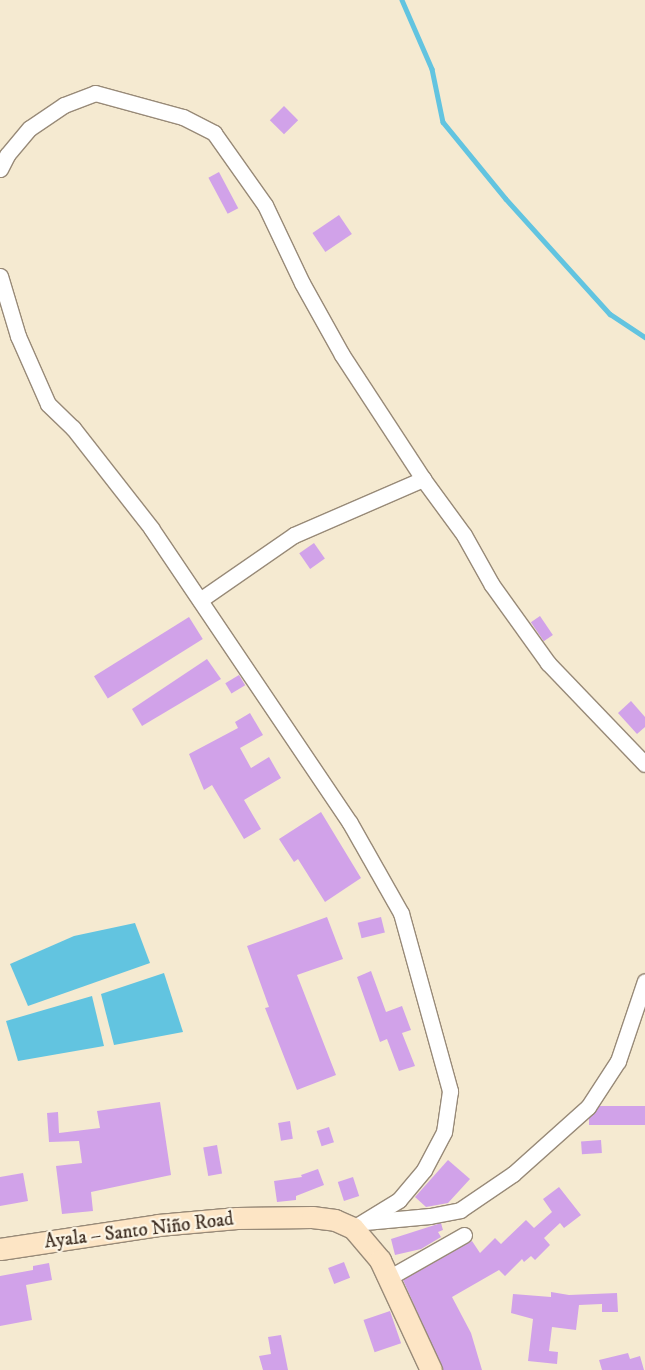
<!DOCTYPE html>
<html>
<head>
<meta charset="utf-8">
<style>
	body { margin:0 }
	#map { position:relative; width:645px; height:1370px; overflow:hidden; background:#f5ead1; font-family:"IM FELL DW Pica",serif }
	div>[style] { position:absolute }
	.water>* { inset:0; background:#62c4e0 }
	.stream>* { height:4.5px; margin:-2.25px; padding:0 2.25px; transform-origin:2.25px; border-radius:2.25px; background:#62c4e0 }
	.building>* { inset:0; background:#d1a2e9; transform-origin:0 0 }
	.roads { filter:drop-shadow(1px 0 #988a78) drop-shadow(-1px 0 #988a78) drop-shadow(0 1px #988a78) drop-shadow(0 -1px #988a78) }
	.street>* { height:15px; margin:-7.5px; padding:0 7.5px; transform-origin:7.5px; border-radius:7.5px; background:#fff }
	.secondary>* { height:21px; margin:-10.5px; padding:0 10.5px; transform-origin:10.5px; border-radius:10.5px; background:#fde5c5 }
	span { translate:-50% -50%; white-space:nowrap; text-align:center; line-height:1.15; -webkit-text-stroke:4.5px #fcf5e5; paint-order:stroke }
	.street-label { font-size:19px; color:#3b2a1e }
</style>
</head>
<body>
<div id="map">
	<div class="water">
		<i style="clip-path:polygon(135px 923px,150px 963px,28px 1006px,10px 964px,74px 936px)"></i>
		<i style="clip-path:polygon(164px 973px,183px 1032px,114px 1045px,101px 994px)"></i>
		<i style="clip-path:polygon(92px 996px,104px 1046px,18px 1061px,6px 1021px)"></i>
	</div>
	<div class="stream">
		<i style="left:402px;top:0;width:75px;rotate:66.5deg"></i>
		<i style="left:432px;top:69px;width:54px;rotate:78.3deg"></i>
		<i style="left:443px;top:122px;width:99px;rotate:50.7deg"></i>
		<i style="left:506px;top:199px;width:155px;rotate:47.9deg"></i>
		<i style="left:610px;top:314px;width:42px;rotate:33.3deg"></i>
	</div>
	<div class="building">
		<i style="left:284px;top:106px;width:20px;height:20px;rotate:45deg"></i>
		<i style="left:219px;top:172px;width:41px;height:12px;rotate:62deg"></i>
		<i style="left:339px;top:215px;width:23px;height:32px;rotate:56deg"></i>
		<i style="left:314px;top:543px;width:19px;height:18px;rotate:55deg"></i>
		<i style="left:540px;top:616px;width:23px;height:11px;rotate:56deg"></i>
		<i style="left:189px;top:617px;width:26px;height:112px;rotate:58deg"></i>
		<i style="clip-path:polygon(207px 659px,221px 679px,142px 726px,132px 709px)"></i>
		<i style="left:239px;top:675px;width:12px;height:16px;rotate:59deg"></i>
		<i style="clip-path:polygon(631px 701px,645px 717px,645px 727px,637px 734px,618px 713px)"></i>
		<i style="clip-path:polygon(250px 713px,263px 735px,240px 748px,251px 768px,269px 757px,281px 778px,244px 800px,261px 829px,244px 839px,212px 785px,204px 790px,189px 754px,238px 728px,235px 722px)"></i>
		<i style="clip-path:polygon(321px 812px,361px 878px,325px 902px,298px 859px,294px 862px,279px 839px)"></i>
		<i style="clip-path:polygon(327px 917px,343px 959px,297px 975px,336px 1075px,297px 1090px,265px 1008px,269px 1007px,247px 946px)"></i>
		<i style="left:381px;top:917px;width:16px;height:24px;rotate:76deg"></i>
		<i style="clip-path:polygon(371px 971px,386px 1012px,402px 1006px,411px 1030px,402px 1033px,415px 1066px,399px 1071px,387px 1039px,380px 1042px,357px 977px)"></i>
		<i style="clip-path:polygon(160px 1102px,171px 1175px,91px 1192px,93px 1211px,62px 1214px,56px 1166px,82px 1163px,79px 1141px,49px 1142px,47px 1113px,58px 1112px,59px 1133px,100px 1128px,97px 1111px)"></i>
		<i style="left:645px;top:1106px;width:19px;height:56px;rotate:90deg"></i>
		<i style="left:290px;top:1121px;width:18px;height:12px;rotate:81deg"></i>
		<i style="left:329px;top:1127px;width:16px;height:13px;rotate:72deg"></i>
		<i style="left:601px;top:1140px;width:13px;height:20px;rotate:86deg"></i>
		<i style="left:217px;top:1145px;width:29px;height:14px;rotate:80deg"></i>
		<i style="clip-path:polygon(448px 1160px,470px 1179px,448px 1203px,426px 1207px,415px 1197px)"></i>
		<i style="clip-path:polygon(318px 1169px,324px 1185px,296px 1196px,296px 1200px,277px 1202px,274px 1181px,302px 1177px,301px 1175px)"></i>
		<i style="clip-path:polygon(23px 1173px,28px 1201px,0 1206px,0 1177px)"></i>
		<i style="left:353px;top:1177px;width:20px;height:16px;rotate:72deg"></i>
		<i style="clip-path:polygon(559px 1187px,581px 1215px,564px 1228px,560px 1223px,544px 1238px,550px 1245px,535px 1260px,531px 1256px,524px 1262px,522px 1259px,505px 1276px,499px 1270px,452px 1297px,471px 1333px,482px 1370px,443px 1370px,403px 1280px,472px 1241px,480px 1253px,495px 1238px,501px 1244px,526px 1220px,534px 1228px,552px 1212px,543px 1199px)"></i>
		<i style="clip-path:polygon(441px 1223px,443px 1230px,438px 1232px,441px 1237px,421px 1249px,395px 1255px,391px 1239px)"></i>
		<i style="left:344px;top:1262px;width:17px;height:17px;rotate:69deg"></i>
		<i style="clip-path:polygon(49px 1263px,52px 1280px,26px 1285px,32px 1320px,0 1326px,0 1276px,33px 1270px,33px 1266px)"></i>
		<i style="clip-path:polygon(551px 1292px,569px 1295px,617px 1293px,618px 1312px,602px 1312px,602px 1304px,579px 1305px,576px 1330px,552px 1327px,549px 1351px,558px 1352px,557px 1364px,528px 1361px,533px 1319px,511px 1313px,513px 1294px,551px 1297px)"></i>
		<i style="left:390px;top:1311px;width:34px;height:28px;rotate:71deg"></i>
		<i style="clip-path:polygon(281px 1335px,288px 1370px,263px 1370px,259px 1356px,271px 1354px,268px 1337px)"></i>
		<i style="clip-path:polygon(628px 1353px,630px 1359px,640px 1356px,644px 1370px,602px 1370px,599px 1360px)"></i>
	</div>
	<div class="roads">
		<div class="street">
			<i style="left:0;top:169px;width:16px;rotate:-63deg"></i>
			<i style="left:7px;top:155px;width:35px;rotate:-50deg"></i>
			<i style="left:30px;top:128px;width:41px;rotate:-34.1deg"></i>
			<i style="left:64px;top:105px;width:33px;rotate:-21deg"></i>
			<i style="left:95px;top:93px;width:91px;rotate:15.3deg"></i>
			<i style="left:183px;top:117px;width:35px;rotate:27deg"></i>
			<i style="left:214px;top:133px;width:88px;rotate:54.7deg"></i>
			<i style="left:265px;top:205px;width:86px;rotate:64.6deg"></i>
			<i style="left:302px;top:283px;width:82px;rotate:60.9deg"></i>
			<i style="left:342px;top:355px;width:148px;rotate:56.8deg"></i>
			<i style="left:0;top:276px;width:63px;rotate:73.3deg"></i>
			<i style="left:18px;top:336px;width:74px;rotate:66.2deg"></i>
			<i style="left:48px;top:404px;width:35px;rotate:44deg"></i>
			<i style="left:73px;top:428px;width:127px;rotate:52deg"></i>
			<i style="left:151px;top:528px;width:356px;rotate:56deg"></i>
			<i style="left:350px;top:823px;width:103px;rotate:60.5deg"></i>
			<i style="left:401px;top:913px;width:185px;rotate:74.6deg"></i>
			<i style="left:450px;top:1091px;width:41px;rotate:98.3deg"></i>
			<i style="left:444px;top:1132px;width:43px;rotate:117.8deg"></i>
			<i style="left:424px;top:1170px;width:39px;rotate:130deg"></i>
			<i style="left:399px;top:1200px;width:54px;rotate:148.7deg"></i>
			<i style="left:200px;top:600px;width:114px;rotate:-34.7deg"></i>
			<i style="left:294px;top:535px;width:141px;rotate:-23.5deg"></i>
			<i style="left:423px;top:479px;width:69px;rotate:53.8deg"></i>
			<i style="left:464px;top:535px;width:57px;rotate:60.8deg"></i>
			<i style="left:492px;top:585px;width:96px;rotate:54.3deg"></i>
			<i style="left:548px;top:663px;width:140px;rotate:46.2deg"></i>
			<i style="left:365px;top:1222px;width:65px;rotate:-5.3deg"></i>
			<i style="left:430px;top:1216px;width:31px;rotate:-11deg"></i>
			<i style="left:460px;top:1210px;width:64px;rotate:-34.2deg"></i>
			<i style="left:513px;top:1174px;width:101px;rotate:-41.8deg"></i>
			<i style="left:588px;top:1107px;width:55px;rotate:-56.9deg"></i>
			<i style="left:618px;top:1061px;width:84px;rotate:-71.4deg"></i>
			<i style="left:390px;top:1277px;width:85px;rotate:-29.6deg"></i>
		</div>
		<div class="secondary">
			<i style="left:0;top:1249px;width:160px;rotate:-8.6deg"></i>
			<i style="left:158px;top:1225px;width:79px;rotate:-5.1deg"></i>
			<i style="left:237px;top:1218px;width:75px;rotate:-0.8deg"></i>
			<i style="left:312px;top:1217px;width:23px;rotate:7deg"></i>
			<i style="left:335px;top:1220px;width:20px;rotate:24deg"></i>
			<i style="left:353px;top:1228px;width:42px;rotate:49.8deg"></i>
			<i style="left:380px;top:1260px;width:121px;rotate:65.1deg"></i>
		</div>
	</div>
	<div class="street-label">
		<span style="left:139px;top:1231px;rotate:-7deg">Ayala – Santo Niño Road</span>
	</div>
</div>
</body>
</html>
